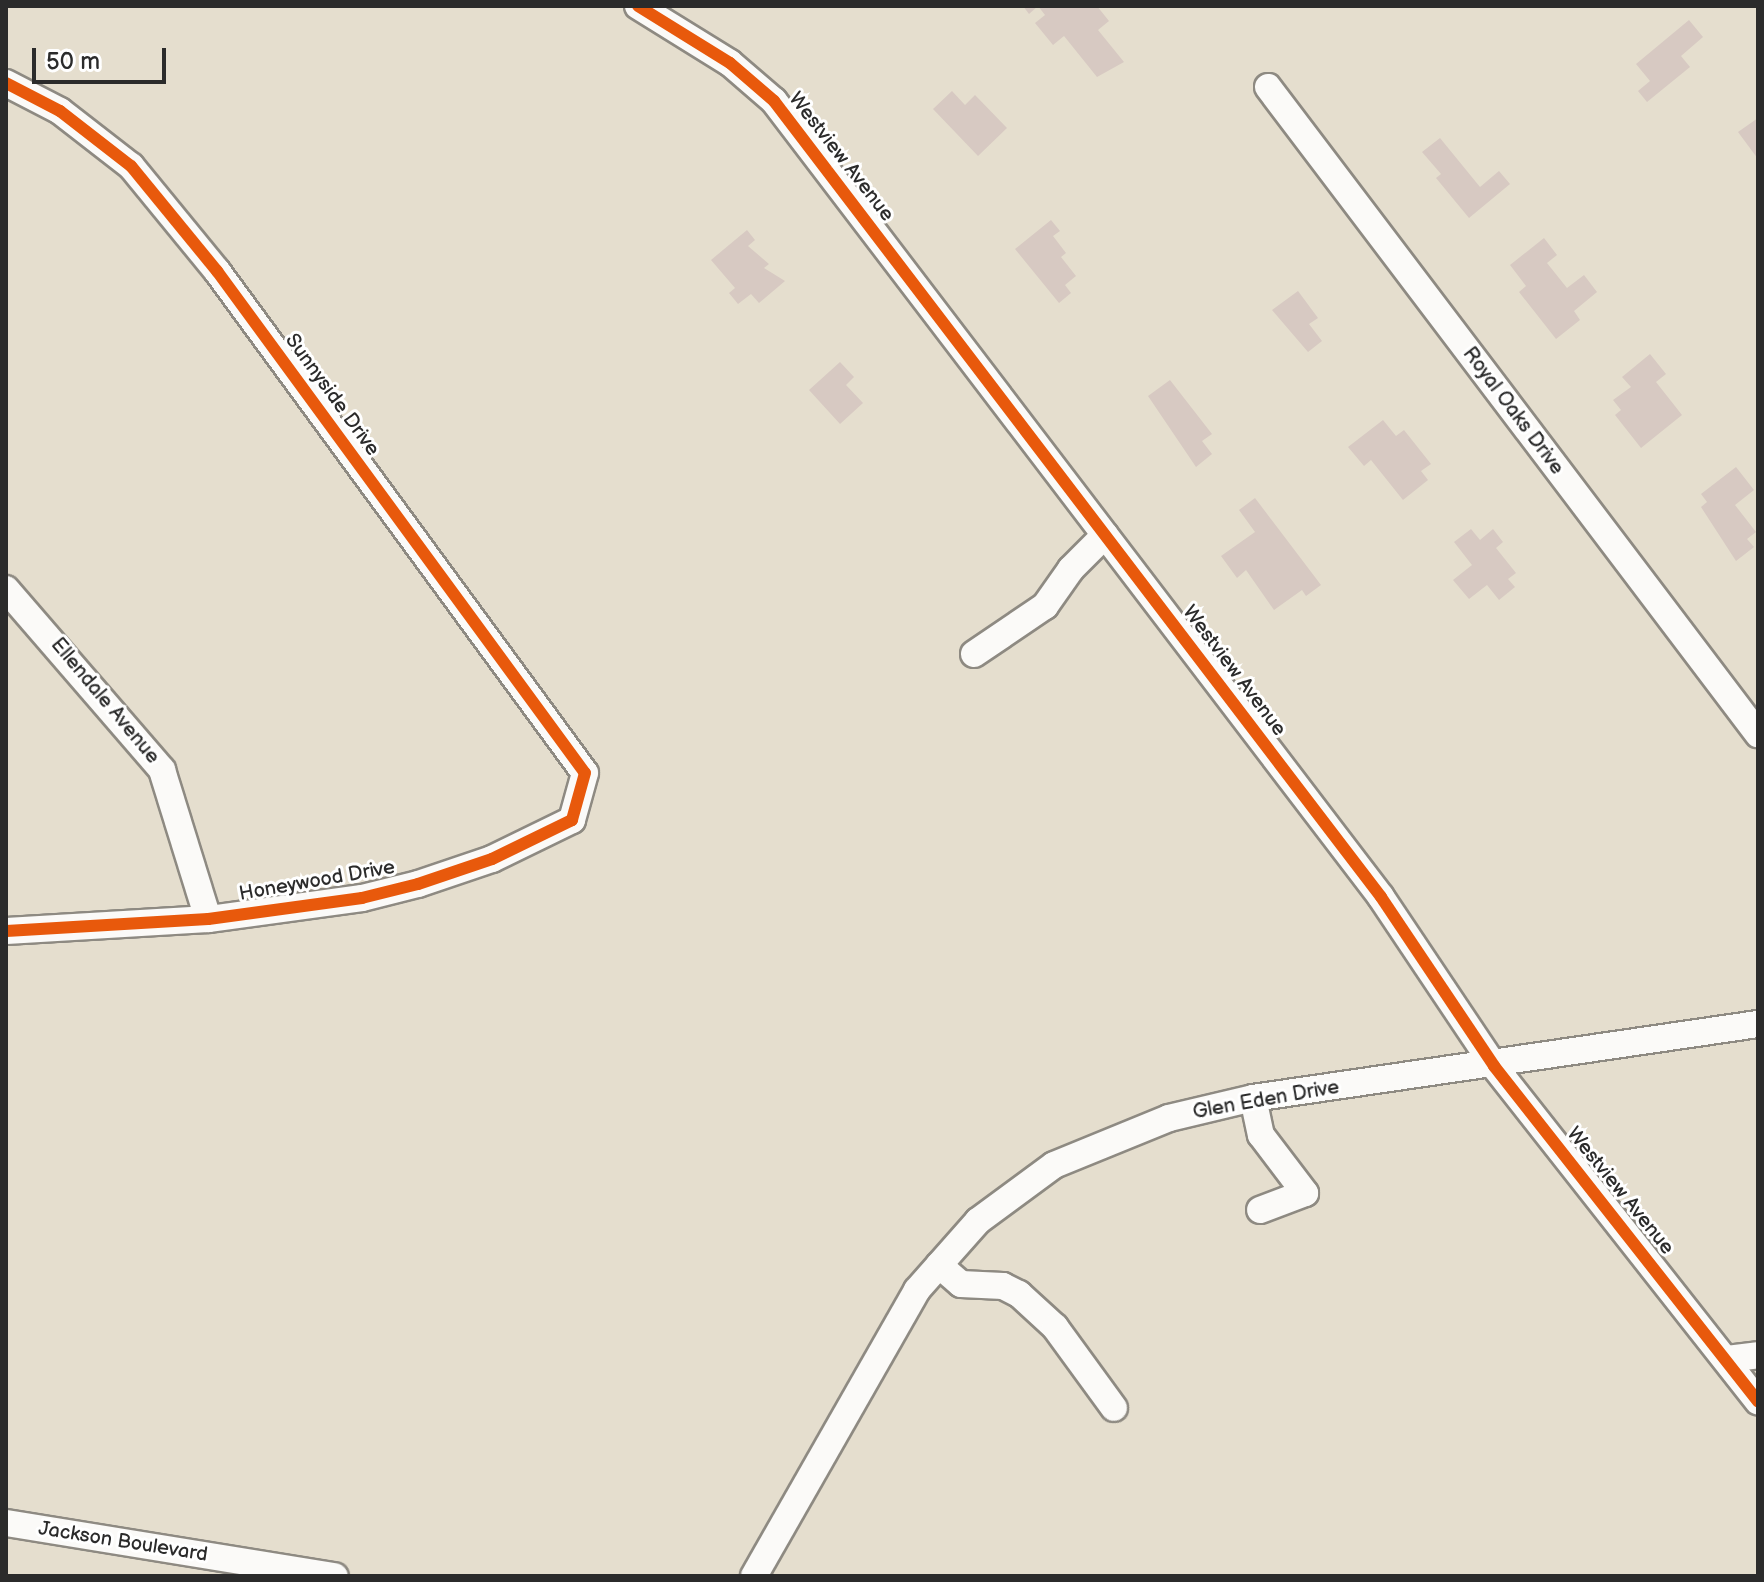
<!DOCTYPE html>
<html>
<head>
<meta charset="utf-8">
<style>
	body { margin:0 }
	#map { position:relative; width:1764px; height:1582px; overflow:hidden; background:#e5dece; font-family:"Balsamiq Sans",sans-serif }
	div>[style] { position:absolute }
	.building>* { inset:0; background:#d7c9c2 }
	.roads { filter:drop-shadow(2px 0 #8e8a82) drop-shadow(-2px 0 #8e8a82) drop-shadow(0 2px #8e8a82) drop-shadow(0 -2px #8e8a82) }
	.minor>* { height:26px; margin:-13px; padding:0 13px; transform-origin:13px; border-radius:13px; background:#fbfaf8 }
	.cycleway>* { height:12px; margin:-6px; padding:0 6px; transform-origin:6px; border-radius:6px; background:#e8590c }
	span { translate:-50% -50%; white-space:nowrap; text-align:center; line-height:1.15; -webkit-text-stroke:6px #fff; paint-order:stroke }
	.street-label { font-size:20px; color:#2b2b2b }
	.frame { position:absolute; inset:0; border:8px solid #2b2b2b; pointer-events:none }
	.scale { position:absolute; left:32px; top:48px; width:134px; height:36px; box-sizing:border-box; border:4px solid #2b2b2b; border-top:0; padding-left:10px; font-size:24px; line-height:28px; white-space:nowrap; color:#2b2b2b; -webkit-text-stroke:6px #fff; paint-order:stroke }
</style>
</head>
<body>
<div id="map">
	<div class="building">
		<i style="clip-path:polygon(1023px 6px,1097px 6px,1109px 21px,1098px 30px,1124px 62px,1097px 77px,1064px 36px,1053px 45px,1035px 23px,1045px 15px,1038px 6px,1029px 14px)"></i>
		<i style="clip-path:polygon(1689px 20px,1703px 37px,1681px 56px,1690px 67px,1647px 102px,1638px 91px,1650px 81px,1636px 64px)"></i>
		<i style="clip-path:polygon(952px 91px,965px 105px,975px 95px,1007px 128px,978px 156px,933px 109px)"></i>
		<i style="clip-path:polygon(1758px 118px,1758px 159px,1738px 132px)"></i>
		<i style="clip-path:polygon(1440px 138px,1480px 187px,1499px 171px,1510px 184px,1469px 218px,1436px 178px,1441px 174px,1422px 152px)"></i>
		<i style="clip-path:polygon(1051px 220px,1060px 231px,1053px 236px,1066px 253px,1061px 257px,1076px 276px,1065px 285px,1071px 293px,1059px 303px,1015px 249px)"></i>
		<i style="clip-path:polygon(747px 230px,755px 240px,748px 246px,769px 264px,764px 268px,785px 281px,759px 303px,751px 294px,738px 304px,729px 293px,735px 288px,711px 260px)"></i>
		<i style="clip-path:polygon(1544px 238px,1557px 255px,1547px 263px,1567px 288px,1584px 275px,1597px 292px,1574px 311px,1580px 320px,1556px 339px,1519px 292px,1526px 286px,1510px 265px)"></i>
		<i style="clip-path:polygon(1298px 291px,1318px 318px,1309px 324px,1322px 341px,1308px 352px,1272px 310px)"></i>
		<i style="clip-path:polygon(1650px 354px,1666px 374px,1656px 382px,1682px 415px,1641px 448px,1615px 415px,1621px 410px,1613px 400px,1631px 387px,1622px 377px)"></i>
		<i style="clip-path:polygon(840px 362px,854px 377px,846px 385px,863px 403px,840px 424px,809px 390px)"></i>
		<i style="clip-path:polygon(1170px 380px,1212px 434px,1202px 441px,1212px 454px,1196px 467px,1148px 396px)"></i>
		<i style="clip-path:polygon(1383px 420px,1396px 436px,1404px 430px,1431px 464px,1421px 471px,1428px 480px,1403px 500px,1371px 460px,1364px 466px,1348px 447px)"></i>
		<i style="clip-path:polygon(1736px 467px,1754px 490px,1735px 505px,1756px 532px,1747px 539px,1754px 547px,1736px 561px,1701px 507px,1707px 502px,1701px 494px)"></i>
		<i style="clip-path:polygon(1255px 498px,1321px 585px,1306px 596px,1302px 590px,1274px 610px,1246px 570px,1237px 578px,1221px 556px,1255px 532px,1239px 510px)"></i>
		<i style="clip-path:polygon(1471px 529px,1480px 540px,1493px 529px,1503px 542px,1496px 548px,1516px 573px,1508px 579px,1515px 587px,1499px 600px,1487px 585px,1469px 599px,1453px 580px,1472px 565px,1454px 542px)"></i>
	</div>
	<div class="roads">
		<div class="minor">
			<i style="left:638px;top:6px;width:108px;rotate:31.8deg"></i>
			<i style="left:730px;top:63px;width:58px;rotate:40.8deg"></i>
			<i style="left:774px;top:101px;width:1001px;rotate:52.67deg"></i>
			<i style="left:1381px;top:897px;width:203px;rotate:56.2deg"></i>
			<i style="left:1494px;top:1066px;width:427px;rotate:51.8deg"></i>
			<i style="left:6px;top:83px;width:61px;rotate:27.4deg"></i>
			<i style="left:60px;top:111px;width:90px;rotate:37.8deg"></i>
			<i style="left:131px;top:166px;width:136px;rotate:50.7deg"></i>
			<i style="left:217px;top:271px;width:622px;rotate:53.76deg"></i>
			<i style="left:585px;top:773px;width:49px;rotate:105.5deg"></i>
			<i style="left:572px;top:820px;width:89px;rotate:154deg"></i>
			<i style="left:492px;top:859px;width:78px;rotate:161.3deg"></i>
			<i style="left:418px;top:884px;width:58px;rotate:166deg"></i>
			<i style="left:362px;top:898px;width:155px;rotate:172.2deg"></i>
			<i style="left:208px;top:919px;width:202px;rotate:176.6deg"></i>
			<i style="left:1268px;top:87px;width:812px;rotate:52.86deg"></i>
			<i style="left:6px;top:589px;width:239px;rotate:49.2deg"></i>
			<i style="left:162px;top:770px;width:156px;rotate:72.8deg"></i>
			<i style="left:974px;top:654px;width:86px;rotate:-34.1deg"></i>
			<i style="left:1045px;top:606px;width:45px;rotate:-54.9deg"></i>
			<i style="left:1071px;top:569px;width:48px;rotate:-45deg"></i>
			<i style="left:1253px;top:1098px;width:38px;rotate:78deg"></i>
			<i style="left:1261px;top:1135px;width:73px;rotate:52.8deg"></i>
			<i style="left:1305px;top:1193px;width:48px;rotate:159.3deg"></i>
			<i style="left:939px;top:1265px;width:29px;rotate:41deg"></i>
			<i style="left:961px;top:1284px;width:42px;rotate:2.7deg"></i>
			<i style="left:1003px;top:1286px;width:18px;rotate:27deg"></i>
			<i style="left:1019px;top:1294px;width:49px;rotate:42.5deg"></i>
			<i style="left:1055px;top:1327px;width:100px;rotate:53.9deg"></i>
			<i style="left:1727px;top:1359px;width:31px;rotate:-7deg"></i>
			<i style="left:6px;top:1523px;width:333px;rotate:9.2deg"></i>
			<i style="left:754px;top:1576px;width:329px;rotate:-60.3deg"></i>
			<i style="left:917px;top:1290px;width:92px;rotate:-48.5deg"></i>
			<i style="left:978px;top:1221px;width:94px;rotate:-36.4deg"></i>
			<i style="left:1054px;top:1165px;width:124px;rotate:-22.2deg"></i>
			<i style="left:1169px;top:1118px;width:86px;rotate:-13.4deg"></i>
			<i style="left:1253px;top:1098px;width:510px;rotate:-8.34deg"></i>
		</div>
	</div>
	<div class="cycleway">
		<i style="left:638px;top:6px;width:108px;rotate:31.8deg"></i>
		<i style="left:730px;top:63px;width:58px;rotate:40.8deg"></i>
		<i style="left:774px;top:101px;width:1001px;rotate:52.67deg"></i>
		<i style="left:1381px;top:897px;width:203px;rotate:56.2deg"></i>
		<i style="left:1494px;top:1066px;width:427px;rotate:51.8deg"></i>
		<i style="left:6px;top:83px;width:61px;rotate:27.4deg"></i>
		<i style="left:60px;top:111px;width:90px;rotate:37.8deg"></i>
		<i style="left:131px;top:166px;width:136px;rotate:50.7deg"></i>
		<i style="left:217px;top:271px;width:622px;rotate:53.76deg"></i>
		<i style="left:585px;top:773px;width:49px;rotate:105.5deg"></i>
		<i style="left:572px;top:820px;width:89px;rotate:154deg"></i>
		<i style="left:492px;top:859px;width:78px;rotate:161.3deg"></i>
		<i style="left:418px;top:884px;width:58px;rotate:166deg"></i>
		<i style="left:362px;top:898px;width:155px;rotate:172.2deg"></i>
		<i style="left:208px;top:919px;width:202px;rotate:176.6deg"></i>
	</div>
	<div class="street-label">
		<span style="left:841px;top:157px;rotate:52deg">Westview Avenue</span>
		<span style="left:332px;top:395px;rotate:54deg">Sunnyside Drive</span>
		<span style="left:1513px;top:411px;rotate:53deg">Royal Oaks Drive</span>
		<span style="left:1234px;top:671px;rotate:53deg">Westview Avenue</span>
		<span style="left:105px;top:701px;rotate:50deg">Ellendale Avenue</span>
		<span style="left:317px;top:881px;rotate:-10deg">Honeywood Drive</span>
		<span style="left:1266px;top:1100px;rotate:-10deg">Glen Eden Drive</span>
		<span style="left:1620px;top:1191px;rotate:51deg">Westview Avenue</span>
		<span style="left:123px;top:1542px;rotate:9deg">Jackson Boulevard</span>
	</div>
	<div class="frame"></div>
	<div class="scale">50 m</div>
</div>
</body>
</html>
